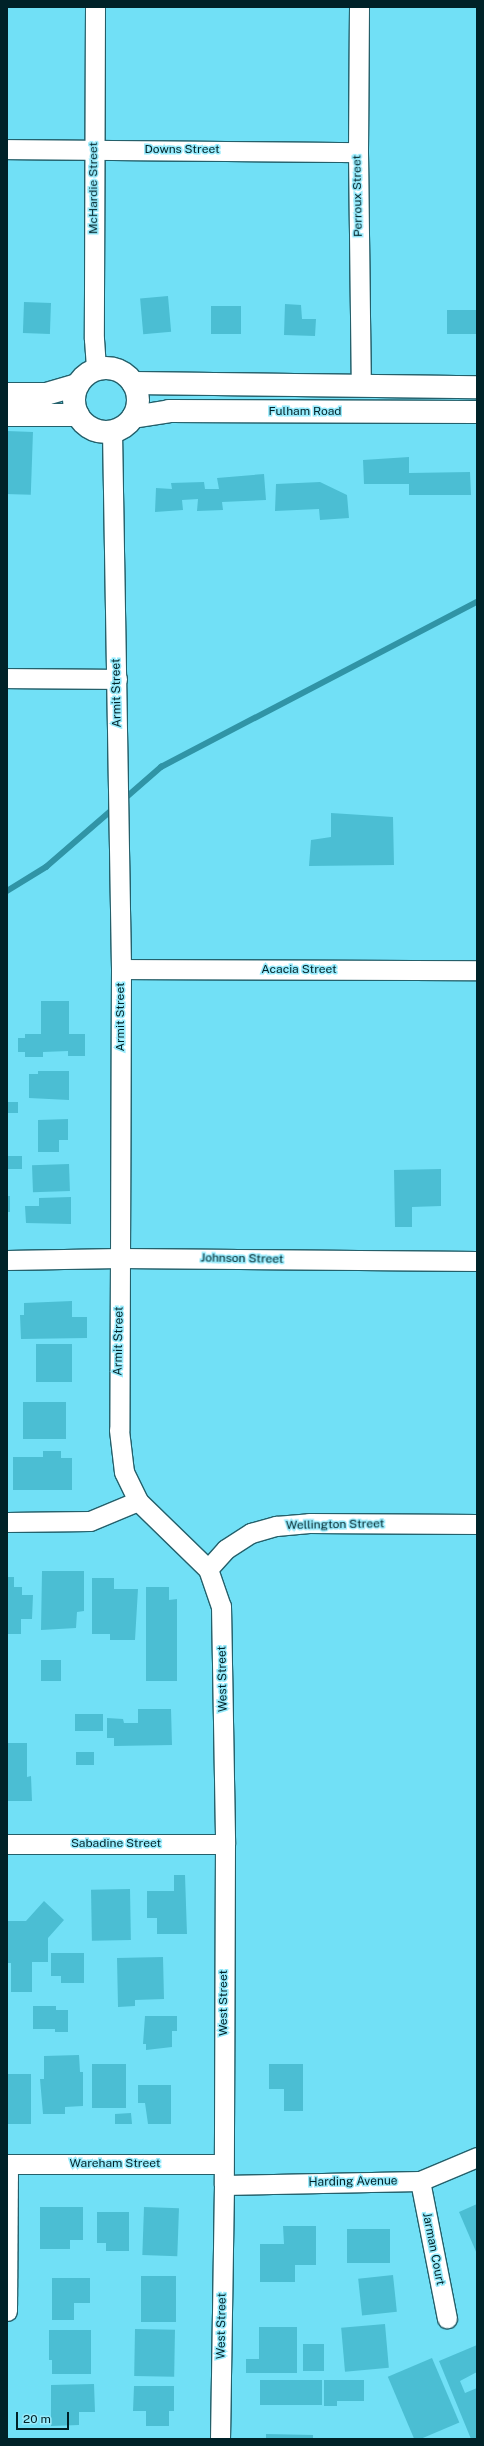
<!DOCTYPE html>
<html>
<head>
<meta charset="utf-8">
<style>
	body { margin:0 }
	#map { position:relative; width:484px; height:2446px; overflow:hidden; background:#71e0f6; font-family:"Public Sans",sans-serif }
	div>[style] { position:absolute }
	.stream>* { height:5.5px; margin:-2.75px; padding:0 2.75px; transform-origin:2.75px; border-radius:2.75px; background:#3094a6 }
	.building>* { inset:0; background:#4bbed3; transform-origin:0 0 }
	.roads { filter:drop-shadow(1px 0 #24606b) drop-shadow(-1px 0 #24606b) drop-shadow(0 1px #24606b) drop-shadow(0 -1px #24606b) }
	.street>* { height:19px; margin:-9.5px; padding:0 9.5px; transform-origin:9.5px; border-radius:9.5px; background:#fff }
	.secondary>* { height:22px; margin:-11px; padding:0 11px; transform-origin:11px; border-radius:11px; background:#fff }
	.secondary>.ring { margin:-11px; padding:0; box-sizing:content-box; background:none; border:22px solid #fff; border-radius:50% }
	span { translate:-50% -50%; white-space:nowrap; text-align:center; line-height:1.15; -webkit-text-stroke:3px #96eafb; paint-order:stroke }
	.street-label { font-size:12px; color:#002228 }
	.frame { position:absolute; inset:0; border:8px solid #002228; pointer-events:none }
	.scale { position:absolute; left:16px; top:2412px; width:53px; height:18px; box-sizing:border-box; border:2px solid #002228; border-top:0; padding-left:5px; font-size:12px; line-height:14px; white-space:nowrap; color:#002228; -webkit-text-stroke:3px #96eafb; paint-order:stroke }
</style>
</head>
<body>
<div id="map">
	<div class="stream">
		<i style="left:122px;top:801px;width:52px;rotate:-41.1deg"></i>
		<i style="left:161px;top:767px;width:356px;rotate:-27.6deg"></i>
		<i style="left:7px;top:891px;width:46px;rotate:-31.6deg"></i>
		<i style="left:46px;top:867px;width:90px;rotate:-40.9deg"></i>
	</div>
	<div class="building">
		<i style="left:168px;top:296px;width:36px;height:28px;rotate:85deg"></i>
		<i style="left:24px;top:302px;width:27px;height:31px;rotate:2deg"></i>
		<i style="clip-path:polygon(285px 304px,301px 305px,302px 319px,316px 319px,315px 336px,284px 335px)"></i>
		<i style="left:211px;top:306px;width:30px;height:28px"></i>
		<i style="left:477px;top:310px;width:24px;height:30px;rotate:90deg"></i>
		<i style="left:7px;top:431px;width:26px;height:63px;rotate:2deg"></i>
		<i style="clip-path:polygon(409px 457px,409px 473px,470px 472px,471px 495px,409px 495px,409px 484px,364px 484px,363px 460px)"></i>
		<i style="clip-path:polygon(264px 474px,266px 500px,222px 502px,223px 510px,197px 511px,198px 499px,182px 500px,183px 510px,155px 512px,156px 488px,172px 489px,171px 483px,204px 482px,205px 489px,219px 489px,217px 478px)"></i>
		<i style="clip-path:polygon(320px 482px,347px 495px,349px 518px,320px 520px,319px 509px,275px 511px,276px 484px)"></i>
		<i style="clip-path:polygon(331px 813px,393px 817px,394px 865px,309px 866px,311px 840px,331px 837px)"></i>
		<i style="clip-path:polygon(41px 1001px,69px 1001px,69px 1034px,85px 1034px,85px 1056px,68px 1056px,68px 1051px,43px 1052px,43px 1057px,25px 1057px,25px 1052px,18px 1052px,18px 1038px,25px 1038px,25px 1034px,41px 1034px)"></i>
		<i style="clip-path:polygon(38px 1071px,69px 1071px,69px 1100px,29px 1098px,29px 1074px,38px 1074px)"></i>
		<i style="left:7px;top:1102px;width:11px;height:11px"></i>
		<i style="clip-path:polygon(68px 1119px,68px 1140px,59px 1140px,59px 1152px,38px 1152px,38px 1120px)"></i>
		<i style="left:7px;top:1156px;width:15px;height:13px"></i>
		<i style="left:69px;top:1164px;width:27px;height:37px;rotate:88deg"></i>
		<i style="clip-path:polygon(441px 1169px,441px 1206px,412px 1207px,412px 1227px,395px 1227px,394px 1170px)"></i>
		<i style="left:7px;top:1196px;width:3px;height:16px"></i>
		<i style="clip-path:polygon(71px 1197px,71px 1224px,26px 1223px,25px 1206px,39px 1206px,39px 1198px)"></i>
		<i style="clip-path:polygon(72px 1301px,72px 1317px,87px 1317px,87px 1338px,21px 1339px,20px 1315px,24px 1315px,24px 1303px)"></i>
		<i style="left:36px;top:1344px;width:36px;height:38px"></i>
		<i style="left:23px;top:1402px;width:43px;height:37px"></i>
		<i style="clip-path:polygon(43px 1451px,61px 1451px,61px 1458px,72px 1458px,72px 1490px,13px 1490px,13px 1457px,43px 1457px)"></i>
		<i style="clip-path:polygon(42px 1571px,84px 1571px,84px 1611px,77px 1612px,76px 1628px,41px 1630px)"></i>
		<i style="clip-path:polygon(7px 1577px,14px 1577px,14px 1587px,22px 1587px,22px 1595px,33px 1595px,32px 1619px,21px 1619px,21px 1634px,7px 1634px)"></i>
		<i style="clip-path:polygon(92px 1578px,114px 1578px,114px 1589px,138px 1589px,135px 1640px,110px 1640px,110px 1634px,92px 1634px)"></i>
		<i style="clip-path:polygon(146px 1587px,169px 1587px,169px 1600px,177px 1599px,177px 1681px,146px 1681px)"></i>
		<i style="left:41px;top:1660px;width:20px;height:21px"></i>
		<i style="clip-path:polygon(138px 1709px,171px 1709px,172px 1745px,114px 1746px,114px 1738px,107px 1738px,107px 1718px,123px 1719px,124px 1723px,138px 1723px)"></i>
		<i style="left:103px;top:1714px;width:17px;height:28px;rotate:90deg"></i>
		<i style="clip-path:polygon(7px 1743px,27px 1743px,27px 1777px,31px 1776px,32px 1801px,7px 1801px)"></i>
		<i style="left:76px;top:1752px;width:18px;height:13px"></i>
		<i style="clip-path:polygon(174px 1875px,185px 1875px,187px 1934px,157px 1934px,157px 1918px,147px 1918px,147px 1891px,174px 1891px)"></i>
		<i style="left:130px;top:1889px;width:51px;height:39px;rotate:89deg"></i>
		<i style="clip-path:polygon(44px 1901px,64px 1920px,48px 1938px,48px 1962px,32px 1962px,32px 1992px,11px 1992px,11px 1963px,7px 1963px,7px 1921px,26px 1921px)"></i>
		<i style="clip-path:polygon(51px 1953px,84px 1953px,84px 1983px,61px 1983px,61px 1976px,51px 1976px)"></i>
		<i style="clip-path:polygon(163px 1957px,164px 1999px,135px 2000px,135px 2006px,118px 2007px,117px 1958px)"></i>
		<i style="clip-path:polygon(33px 2006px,56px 2006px,56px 2010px,68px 2010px,68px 2032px,55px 2032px,55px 2029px,33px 2029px)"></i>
		<i style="clip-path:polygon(145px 2016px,177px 2016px,177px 2031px,172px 2031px,172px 2047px,146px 2050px,146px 2044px,143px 2044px)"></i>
		<i style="clip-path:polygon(79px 2055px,80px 2072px,83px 2072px,83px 2106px,65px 2107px,65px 2114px,43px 2114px,40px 2079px,44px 2079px,44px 2056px)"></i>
		<i style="left:92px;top:2064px;width:34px;height:44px"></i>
		<i style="clip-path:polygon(269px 2064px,303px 2064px,303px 2111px,284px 2111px,284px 2089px,269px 2089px)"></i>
		<i style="left:7px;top:2074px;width:24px;height:50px"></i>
		<i style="clip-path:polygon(138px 2085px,171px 2085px,171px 2124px,148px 2124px,145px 2103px,138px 2103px)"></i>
		<i style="clip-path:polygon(131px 2113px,132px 2124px,115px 2124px,115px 2114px)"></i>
		<i style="clip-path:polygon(477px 2204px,477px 2254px,459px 2212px)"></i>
		<i style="clip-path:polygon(40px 2207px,83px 2207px,83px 2240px,70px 2240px,70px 2249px,40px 2249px)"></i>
		<i style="left:144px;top:2207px;width:35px;height:48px;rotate:2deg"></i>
		<i style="clip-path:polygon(97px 2212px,129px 2212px,129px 2251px,106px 2251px,106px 2243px,97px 2243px)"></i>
		<i style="clip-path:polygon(283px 2226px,316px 2226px,316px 2265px,295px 2265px,295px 2282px,260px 2282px,260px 2244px,284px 2244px)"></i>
		<i style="left:347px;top:2229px;width:43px;height:34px"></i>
		<i style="left:393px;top:2275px;width:37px;height:35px;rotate:84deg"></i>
		<i style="left:141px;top:2276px;width:35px;height:46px"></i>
		<i style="clip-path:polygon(52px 2278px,90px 2278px,90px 2303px,74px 2303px,74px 2320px,52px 2320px)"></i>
		<i style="left:385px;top:2324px;width:44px;height:44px;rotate:85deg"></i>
		<i style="clip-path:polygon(259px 2327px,297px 2327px,297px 2373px,246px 2373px,246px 2359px,259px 2359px)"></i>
		<i style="left:135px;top:2329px;width:40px;height:47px;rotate:1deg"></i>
		<i style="clip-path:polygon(49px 2330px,91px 2330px,91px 2374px,52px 2374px,52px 2360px,49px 2360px)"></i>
		<i style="left:303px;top:2344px;width:21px;height:27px"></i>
		<i style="clip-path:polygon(477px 2345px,477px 2372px,460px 2381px,465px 2393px,477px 2388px,477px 2439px,471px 2439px,439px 2361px)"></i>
		<i style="left:432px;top:2358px;width:70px;height:48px;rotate:67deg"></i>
		<i style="left:260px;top:2380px;width:62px;height:25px"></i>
		<i style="clip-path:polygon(324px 2380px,364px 2380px,364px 2401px,337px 2401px,337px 2406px,324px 2406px)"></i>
		<i style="clip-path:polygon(94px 2384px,95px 2412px,79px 2412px,79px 2425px,51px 2426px,51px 2385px)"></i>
		<i style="clip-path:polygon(134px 2386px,174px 2386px,174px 2411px,169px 2411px,169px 2426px,146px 2426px,146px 2411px,133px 2411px)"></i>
		<i style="clip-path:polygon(266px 2434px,313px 2435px,313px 2439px,266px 2439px)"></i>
	</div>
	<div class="roads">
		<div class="street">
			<i style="left:95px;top:7px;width:332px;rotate:90.2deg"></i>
			<i style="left:94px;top:339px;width:31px;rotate:86deg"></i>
			<i style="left:359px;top:7px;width:145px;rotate:90.4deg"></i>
			<i style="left:358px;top:152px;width:234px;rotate:89.3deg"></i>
			<i style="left:7px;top:149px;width:351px;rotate:0.5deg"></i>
			<i style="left:112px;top:431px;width:538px;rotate:89.04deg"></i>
			<i style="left:121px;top:969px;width:461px;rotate:90.2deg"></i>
			<i style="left:119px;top:1430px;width:42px;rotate:83.2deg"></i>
			<i style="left:124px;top:1472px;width:32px;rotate:64deg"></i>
			<i style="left:138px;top:1501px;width:98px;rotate:44.2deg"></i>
			<i style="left:208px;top:1569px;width:39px;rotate:71deg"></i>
			<i style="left:221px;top:1606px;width:238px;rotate:89deg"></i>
			<i style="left:225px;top:1844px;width:341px;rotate:90.2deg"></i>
			<i style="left:224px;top:2185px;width:254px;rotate:90.9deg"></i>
			<i style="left:7px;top:678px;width:110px;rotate:0.5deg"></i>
			<i style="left:121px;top:969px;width:356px;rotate:0.2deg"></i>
			<i style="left:7px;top:1260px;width:113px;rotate:-1deg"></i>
			<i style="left:120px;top:1258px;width:357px;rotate:0.5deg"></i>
			<i style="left:7px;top:1522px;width:83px;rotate:-0.7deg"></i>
			<i style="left:90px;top:1521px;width:52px;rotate:-22.6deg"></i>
			<i style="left:208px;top:1569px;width:27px;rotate:-48deg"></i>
			<i style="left:226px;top:1549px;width:30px;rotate:-33deg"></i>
			<i style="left:251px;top:1533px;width:26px;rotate:-16deg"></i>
			<i style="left:276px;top:1526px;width:33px;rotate:-5deg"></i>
			<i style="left:309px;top:1523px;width:168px;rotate:0.3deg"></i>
			<i style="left:7px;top:1844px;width:218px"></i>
			<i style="left:7px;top:2164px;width:216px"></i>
			<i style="left:420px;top:2181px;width:140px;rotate:78.9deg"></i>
			<i style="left:224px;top:2185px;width:196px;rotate:-1.2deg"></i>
			<i style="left:420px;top:2181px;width:62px;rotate:-22.8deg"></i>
			<i style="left:7px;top:2311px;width:147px;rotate:-89.6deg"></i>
		</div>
		<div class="secondary">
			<i class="ring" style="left:74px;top:368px;width:42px;height:42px"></i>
			<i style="left:133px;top:383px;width:344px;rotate:0.7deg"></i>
			<i style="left:7px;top:394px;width:39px"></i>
			<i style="left:46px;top:394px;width:33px;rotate:-16deg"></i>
			<i style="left:7px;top:415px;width:71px"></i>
			<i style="left:133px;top:417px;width:36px;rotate:-9deg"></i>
			<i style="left:169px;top:411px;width:308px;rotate:0.2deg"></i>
		</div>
	</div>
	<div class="street-label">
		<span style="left:182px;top:150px">Downs Street</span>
		<span style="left:94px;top:188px;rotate:-90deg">McHardie Street</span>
		<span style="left:358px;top:196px;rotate:-91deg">Perroux Street</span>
		<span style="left:305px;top:412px">Fulham Road</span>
		<span style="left:117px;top:693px;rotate:-91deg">Armit Street</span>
		<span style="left:299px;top:970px">Acacia Street</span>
		<span style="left:121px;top:1017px;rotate:-90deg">Armit Street</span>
		<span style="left:242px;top:1259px;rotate:1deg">Johnson Street</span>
		<span style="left:119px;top:1341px;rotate:-89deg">Armit Street</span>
		<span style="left:335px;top:1525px;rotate:-1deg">Wellington Street</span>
		<span style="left:223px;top:1679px;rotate:-91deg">West Street</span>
		<span style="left:116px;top:1844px">Sabadine Street</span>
		<span style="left:224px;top:2003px;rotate:-90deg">West Street</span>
		<span style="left:115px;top:2164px">Wareham Street</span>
		<span style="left:353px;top:2182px;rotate:-1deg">Harding Avenue</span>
		<span style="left:433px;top:2249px;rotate:79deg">Jarman Court</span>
		<span style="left:222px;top:2326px;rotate:-89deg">West Street</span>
	</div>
	<div class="frame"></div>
	<div class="scale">20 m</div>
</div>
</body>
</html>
